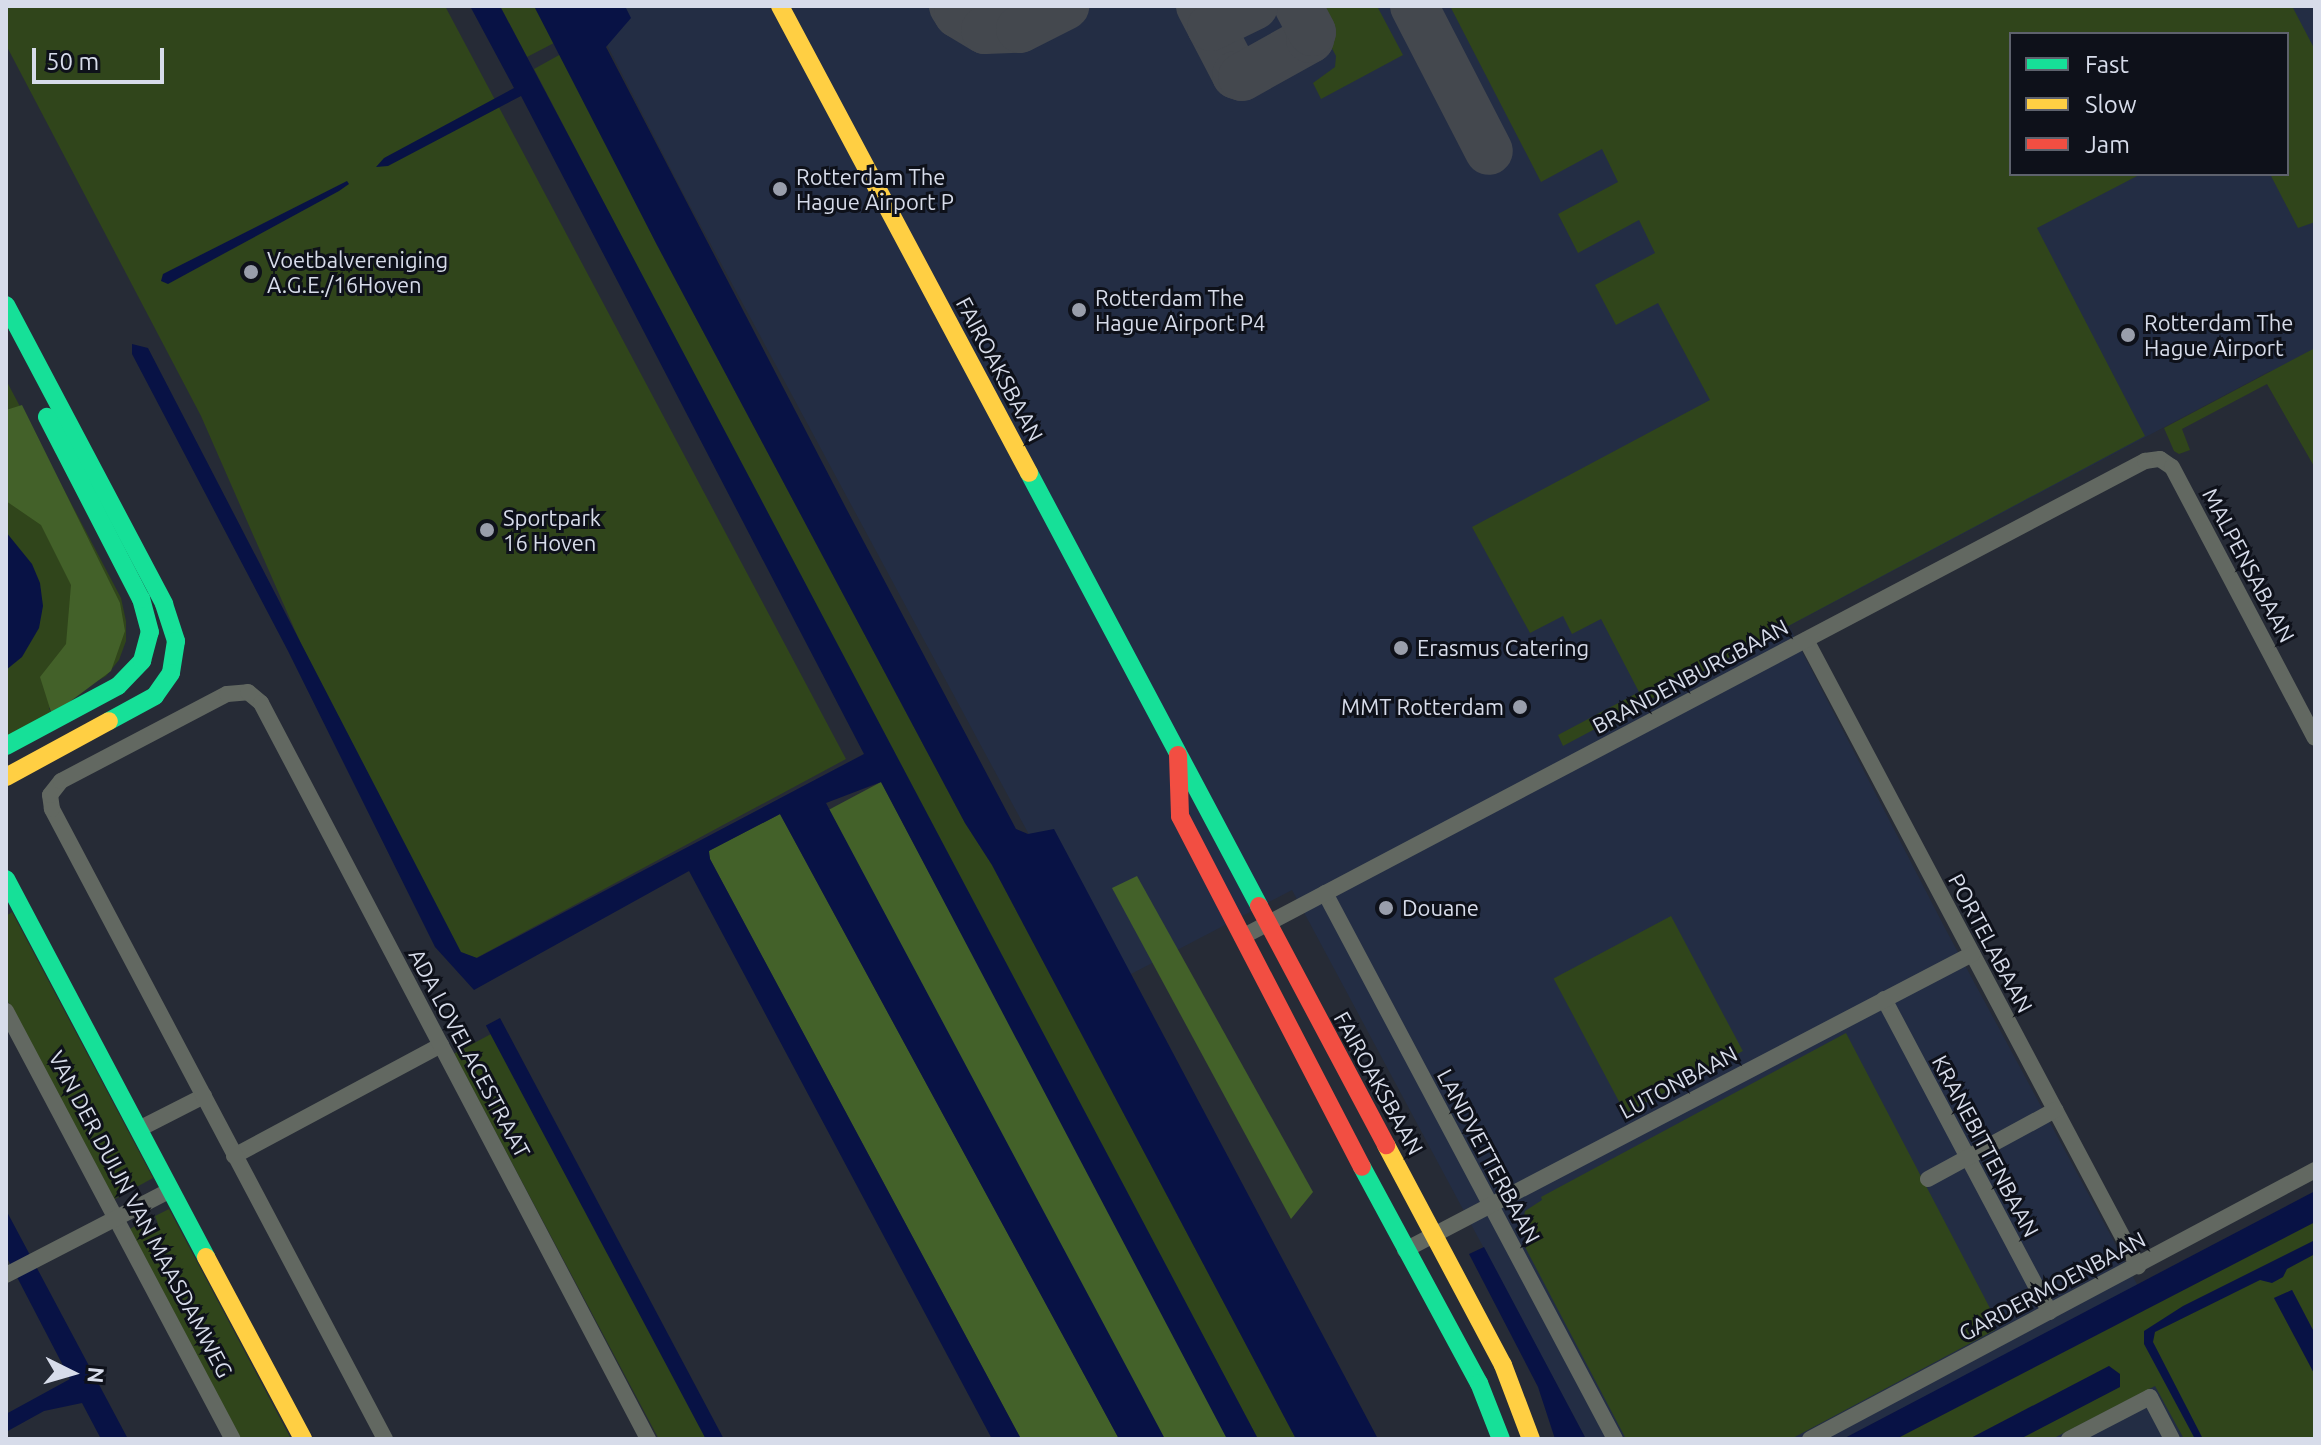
<!DOCTYPE html>
<html>
<head>
<meta charset="utf-8">
<style>
	body { margin:0 }
	#map { position:relative; width:2321px; height:1445px; overflow:hidden; background:#262b36; font-family:Ubuntu,sans-serif }
	div>[style] { position:absolute }
	.built>* { inset:0; background:#232d44 }
	.green>* { inset:0; background:#30451b; transform-origin:0 0 }
	.forest>* { inset:0; background:#436129; transform-origin:0 0 }
	.water>* { inset:0; background:#081245; transform-origin:0 0 }
	.taxiway>* { height:48px; margin:-24px; padding:0 24px; transform-origin:24px; border-radius:24px; background:#44484e }
	.street>* { height:16px; margin:-8px; padding:0 8px; transform-origin:8px; border-radius:8px; background:#626861 }
	.fast>* { height:18px; margin:-9px; padding:0 9px; transform-origin:9px; border-radius:9px; background:#16e098 }
	.slow>* { height:18px; margin:-9px; padding:0 9px; transform-origin:9px; border-radius:9px; background:#ffcf43 }
	.jam>* { height:18px; margin:-9px; padding:0 9px; transform-origin:9px; border-radius:9px; background:#f24e42 }
	.dots>* { width:22px; height:22px; translate:-50% -50%; box-sizing:border-box; border:4px solid #0e111a; border-radius:50% }
	span { translate:-50% -50%; white-space:nowrap; text-align:center; line-height:1.15; -webkit-text-stroke:6px #0e111a; paint-order:stroke }
	.poi-label { font-size:22px; color:#d7dcea }
	.left { translate:0 -50%; text-align:left }
	.right { translate:-100% -50%; text-align:right }
	.street-label { font-size:22px; color:#d7dcea }
	.frame { position:absolute; inset:0; border:8px solid #d7dcea; pointer-events:none }
	.legend { position:absolute; left:2009px; top:32px; width:280px; height:144px; box-sizing:border-box; background:#0e111a; border:2px solid #5e626d; margin:0; padding:10px 14px; list-style:none; font-size:24px; color:#d7dcea }
	.legend li { display:flex; align-items:center; gap:16px; height:40px }
	.legend b { width:40px; border:2px solid #5e626d }
	.north { position:absolute; left:32px; top:1333px; width:80px; height:80px; -webkit-text-stroke:6px #0e111a; paint-order:stroke; rotate:95deg; font-size:22px; font-weight:700; line-height:32px; text-align:center; color:#d7dcea }
	.north::after { content:''; display:block; margin:auto; width:28px; height:36px; background:#d7dcea; clip-path:polygon(50% 0,100% 100%,50% 72%,0 100%) }
	.scale { position:absolute; left:32px; top:48px; width:132px; height:36px; box-sizing:border-box; border:4px solid #d7dcea; border-top:0; padding-left:10px; font-size:24px; line-height:28px; white-space:nowrap; color:#d7dcea; -webkit-text-stroke:6px #0e111a; paint-order:stroke }
</style>
</head>
<body>
<div id="map">
	<div class="built">
		<i style="clip-path:polygon(evenodd,587px 6px,2315px 6px,2315px 455px,2270px 371px,1789px 626px,1946px 930px,2138px 1286px,1843px 1439px,1586px 1439px,1292px 890px,1110px 985px,682px 191px,587px 6px,2011px 34px,2287px 34px,2287px 174px,2011px 174px,2011px 34px)"></i>
		<i style="clip-path:polygon(2149px 1372px,2184px 1439px,2020px 1439px)"></i>
	</div>
	<div class="green">
		<i style="clip-path:polygon(6px 6px,445px 6px,846px 759px,476px 958px,460px 952px,301px 644px,201px 416px,6px 45px)"></i>
		<i style="clip-path:polygon(500px 6px,534px 6px,554px 43px,527px 57px)"></i>
		<i style="clip-path:polygon(1310px 6px,1377px 6px,1403px 55px,1321px 99px,1313px 83px,1335px 67px,1336px 56px)"></i>
		<i style="clip-path:polygon(1450px 6px,2292px 6px,2315px 50px,2315px 222px,2298px 228px,2270px 174px,2287px 174px,2287px 34px,2011px 34px,2011px 174px,2141px 174px,2037px 228px,2145px 436px,1563px 746px,1558px 735px,1639px 692px,1601px 619px,1572px 634px,1563px 616px,1530px 633px,1472px 527px,1710px 400px,1658px 303px,1616px 325px,1595px 285px,1655px 253px,1639px 220px,1578px 253px,1558px 214px,1618px 182px,1602px 149px,1541px 182px)"></i>
		<i style="clip-path:polygon(561px 54px,657px 245px,965px 823px,992px 865px,1296px 1439px,1258px 1439px,880px 731px,534px 69px)"></i>
		<i style="clip-path:polygon(2315px 348px,2315px 468px,2267px 384px,2182px 429px,2190px 450px,2179px 454px,2174px 451px,2164px 428px)"></i>
		<i style="clip-path:polygon(6px 380px,121px 598px,126px 621px,126px 641px,119px 660px,106px 676px,49px 708px,52px 715px,6px 738px)"></i>
		<i style="clip-path:polygon(12px 912px,153px 1178px,113px 1200px,6px 998px,6px 916px)"></i>
		<i style="left:1671px;top:916px;width:153px;height:133px;rotate:62deg"></i>
		<i style="clip-path:polygon(1846px 1033px,1992px 1312px,1986px 1316px,1995px 1330px,1791px 1439px,1626px 1439px,1524px 1245px,1528px 1241px,1521px 1230px,1525px 1211px,1542px 1200px,1541px 1197px)"></i>
		<i style="left:491px;top:1034px;width:459px;height:42px;rotate:62deg"></i>
		<i style="clip-path:polygon(169px 1209px,291px 1439px,239px 1439px,128px 1230px,144px 1221px,148px 1228px,158px 1224px,155px 1216px)"></i>
		<i style="clip-path:polygon(2315px 1222px,2315px 1334px,2292px 1290px,2274px 1298px,2315px 1375px,2315px 1439px,2184px 1439px,2155px 1386px,2052px 1439px,2020px 1439px,2119px 1387px,2109px 1366px,1969px 1439px,1896px 1439px)"></i>
	</div>
	<div class="forest">
		<i style="clip-path:polygon(22px 405px,120px 603px,125px 631px,111px 671px,52px 715px,40px 677px,66px 644px,71px 585px,41px 525px,6px 501px,6px 410px)"></i>
		<i style="left:881px;top:782px;width:743px;height:59px;rotate:62deg"></i>
		<i style="clip-path:polygon(780px 814px,1076px 1359px,1119px 1439px,1021px 1439px,710px 859px,708px 851px)"></i>
		<i style="clip-path:polygon(1137px 876px,1313px 1192px,1291px 1219px,1112px 888px)"></i>
	</div>
	<div class="water">
		<i style="clip-path:polygon(470px 6px,500px 6px,1258px 1439px,1227px 1439px,881px 782px,826px 803px,1165px 1439px,1119px 1439px,780px 814px,709px 851px,710px 859px,1021px 1439px,992px 1439px,689px 871px,474px 990px,435px 947px,288px 651px,132px 354px,132px 344px,148px 348px,461px 952px,477px 958px,864px 754px,521px 96px,388px 166px,376px 167px,384px 158px,514px 88px)"></i>
		<i style="clip-path:polygon(534px 6px,625px 6px,631px 18px,606px 47px,847px 510px,1016px 829px,1028px 834px,1054px 829px,1378px 1439px,1296px 1439px,992px 865px,965px 823px,657px 245px)"></i>
		<i style="clip-path:polygon(347px 181px,349px 184px,339px 191px,168px 284px,161px 281px,163px 274px)"></i>
		<i style="clip-path:polygon(6px 532px,32px 564px,40px 583px,43px 606px,39px 628px,22px 657px,6px 670px)"></i>
		<i style="left:500px;top:1018px;width:477px;height:16px;rotate:62deg"></i>
		<i style="clip-path:polygon(2315px 1191px,2315px 1222px,1896px 1439px,1843px 1439px)"></i>
		<i style="clip-path:polygon(6px 1210px,128px 1439px,101px 1439px,82px 1403px,44px 1411px,6px 1432px,6px 1414px,70px 1379px,6px 1256px)"></i>
		<i style="clip-path:polygon(2315px 1240px,2315px 1254px,2287px 1269px,2283px 1277px,2272px 1283px,2260px 1280px,2155px 1332px,2153px 1342px,2203px 1439px,2195px 1439px,2144px 1344px,2144px 1331px,2183px 1306px)"></i>
		<i style="clip-path:polygon(1484px 1247px,1586px 1439px,1555px 1439px,1538px 1387px,1469px 1254px)"></i>
		<i style="clip-path:polygon(2292px 1290px,2315px 1334px,2315px 1375px,2274px 1298px)"></i>
		<i style="clip-path:polygon(2109px 1366px,2120px 1374px,2120px 1387px,2020px 1439px,1969px 1439px)"></i>
	</div>
	<div class="taxiway">
		<i style="left:953px;top:6px;width:9px;rotate:58deg"></i>
		<i style="left:958px;top:14px;width:31px;rotate:31deg"></i>
		<i style="left:985px;top:30px;width:35px;rotate:-2deg"></i>
		<i style="left:1020px;top:29px;width:51px;rotate:-27.1deg"></i>
		<i style="left:1200px;top:6px;width:78px;rotate:62.4deg"></i>
		<i style="left:1236px;top:75px;width:6px;rotate:18deg"></i>
		<i style="left:1242px;top:77px;width:78px;rotate:-29.2deg"></i>
		<i style="left:1310px;top:39px;width:7px;rotate:-74deg"></i>
		<i style="left:1312px;top:32px;width:30px;rotate:-118deg"></i>
		<i style="left:1414px;top:6px;width:163px;rotate:62.7deg"></i>
		<i style="left:1211px;top:27px;width:48px;rotate:-26deg"></i>
	</div>
	<div class="street">
		<i style="left:1806px;top:640px;width:709px;rotate:62.06deg"></i>
		<i style="left:1325px;top:893px;width:618px;rotate:62.03deg"></i>
		<i style="left:1242px;top:937px;width:1021px;rotate:-27.8deg"></i>
		<i style="left:2145px;top:461px;width:15px;rotate:-8deg"></i>
		<i style="left:2160px;top:459px;width:14px;rotate:34deg"></i>
		<i style="left:2172px;top:467px;width:306px;rotate:62.2deg"></i>
		<i style="left:1884px;top:999px;width:354px;rotate:62.1deg"></i>
		<i style="left:6px;top:1011px;width:484px;rotate:62.1deg"></i>
		<i style="left:139px;top:1129px;width:73px;rotate:-26.9deg"></i>
		<i style="left:234px;top:1156px;width:235px;rotate:-28.2deg"></i>
		<i style="left:1928px;top:1179px;width:145px;rotate:-28.5deg"></i>
		<i style="left:1405px;top:1250px;width:640px;rotate:-27.57deg"></i>
		<i style="left:6px;top:1275px;width:186px;rotate:-27.3deg"></i>
		<i style="left:385px;top:1439px;width:713px;rotate:-117.86deg"></i>
		<i style="left:52px;top:809px;width:14px;rotate:-98deg"></i>
		<i style="left:50px;top:795px;width:18px;rotate:-52deg"></i>
		<i style="left:61px;top:781px;width:187px;rotate:-27.7deg"></i>
		<i style="left:227px;top:694px;width:21px;rotate:-5deg"></i>
		<i style="left:248px;top:692px;width:17px;rotate:40deg"></i>
		<i style="left:261px;top:703px;width:832px;rotate:62.26deg"></i>
		<i style="left:1810px;top:1439px;width:572px;rotate:-28.04deg"></i>
		<i style="left:2069px;top:1439px;width:91px;rotate:-27.4deg"></i>
		<i style="left:2150px;top:1397px;width:47px;rotate:62.4deg"></i>
	</div>
	<div class="fast">
		<i style="left:6px;top:305px;width:338px;rotate:62.1deg"></i>
		<i style="left:164px;top:604px;width:39px;rotate:72deg"></i>
		<i style="left:176px;top:641px;width:32px;rotate:99deg"></i>
		<i style="left:171px;top:673px;width:28px;rotate:125deg"></i>
		<i style="left:155px;top:696px;width:52px;rotate:151.5deg"></i>
		<i style="left:1029px;top:473px;width:490px;rotate:62deg"></i>
		<i style="left:6px;top:746px;width:127px;rotate:-28.2deg"></i>
		<i style="left:118px;top:686px;width:35px;rotate:-46deg"></i>
		<i style="left:142px;top:661px;width:30px;rotate:-75deg"></i>
		<i style="left:150px;top:632px;width:34px;rotate:-105deg"></i>
		<i style="left:141px;top:599px;width:205px;rotate:-117.3deg"></i>
		<i style="left:6px;top:879px;width:428px;rotate:62.1deg"></i>
		<i style="left:1362px;top:1167px;width:246px;rotate:61.6deg"></i>
		<i style="left:1479px;top:1383px;width:60px;rotate:68.6deg"></i>
	</div>
	<div class="slow">
		<i style="left:780px;top:6px;width:529px;rotate:61.93deg"></i>
		<i style="left:6px;top:777px;width:117px;rotate:-28.5deg"></i>
		<i style="left:1386px;top:1145px;width:249px;rotate:62deg"></i>
		<i style="left:1503px;top:1365px;width:79px;rotate:69.3deg"></i>
		<i style="left:206px;top:1257px;width:206px;rotate:61.9deg"></i>
	</div>
	<div class="jam">
		<i style="left:1178px;top:755px;width:61px;rotate:88.1deg"></i>
		<i style="left:1180px;top:816px;width:395px;rotate:62.6deg"></i>
		<i style="left:1259px;top:906px;width:271px;rotate:62deg"></i>
	</div>
	<div class="dots">
		<i style="left:780px;top:189px;background:#999eab"></i>
		<i style="left:251px;top:272px;background:#999eab"></i>
		<i style="left:1079px;top:310px;background:#999eab"></i>
		<i style="left:2128px;top:335px;background:#999eab"></i>
		<i style="left:487px;top:530px;background:#999eab"></i>
		<i style="left:1401px;top:648px;background:#999eab"></i>
		<i style="left:1520px;top:707px;background:#999eab"></i>
		<i style="left:1386px;top:908px;background:#999eab"></i>
	</div>
	<div class="poi-label">
		<span class="left" style="left:796px;top:189px">Rotterdam The<br>Hague Airport P</span>
		<span class="left" style="left:267px;top:272px">Voetbalvereniging<br>A.G.E./16Hoven</span>
		<span class="left" style="left:1095px;top:310px">Rotterdam The<br>Hague Airport P4</span>
		<span class="left" style="left:2144px;top:335px">Rotterdam The<br>Hague Airport</span>
		<span class="left" style="left:503px;top:530px">Sportpark<br>16 Hoven</span>
		<span class="left" style="left:1417px;top:648px">Erasmus Catering</span>
		<span class="right" style="left:1504px;top:707px">MMT Rotterdam</span>
		<span class="left" style="left:1402px;top:908px">Douane</span>
	</div>
	<div class="street-label">
		<span style="left:1000px;top:369px;rotate:62deg">FAIROAKSBAAN</span>
		<span style="left:2249px;top:565px;rotate:62deg">MALPENSABAAN</span>
		<span style="left:1690px;top:676px;rotate:-28deg">BRANDENBURGBAAN</span>
		<span style="left:1991px;top:943px;rotate:62deg">PORTELABAAN</span>
		<span style="left:470px;top:1053px;rotate:62deg">ADA LOVELACESTRAAT</span>
		<span style="left:1678px;top:1082px;rotate:-28deg">LUTONBAAN</span>
		<span style="left:1379px;top:1083px;rotate:61deg">FAIROAKSBAAN</span>
		<span style="left:1986px;top:1146px;rotate:62deg">KRANEBITTENBAAN</span>
		<span style="left:1489px;top:1156px;rotate:62deg">LANDVETTERBAAN</span>
		<span style="left:141px;top:1214px;rotate:62deg">VAN DER DUIJN VAN MAASDAMWEG</span>
		<span style="left:2052px;top:1286px;rotate:-28deg">GARDERMOENBAAN</span>
	</div>
	<div class="frame"></div>
	<ul class="legend">
	<li><b style="height:10px;background:#16e098"></b>Fast</li>
	<li><b style="height:10px;background:#ffcf43"></b>Slow</li>
	<li><b style="height:10px;background:#f24e42"></b>Jam</li>
	</ul>
	<div class="north">N</div>
	<div class="scale">50 m</div>
</div>
</body>
</html>
